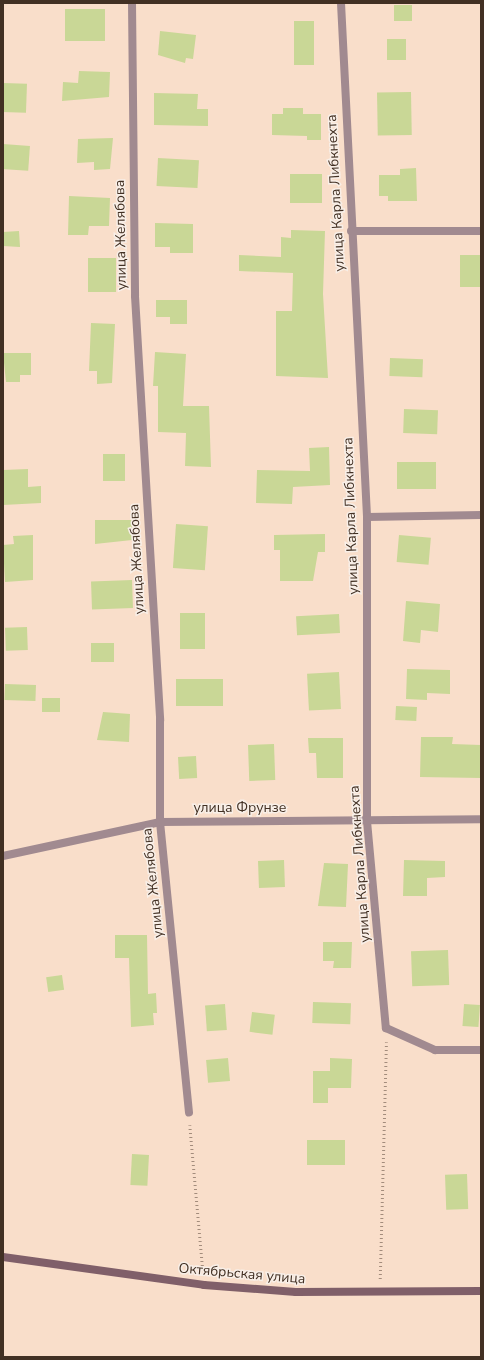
<!DOCTYPE html>
<html>
<head>
<meta charset="utf-8">
<style>
	body { margin:0 }
	#map { position:relative; width:484px; height:1360px; overflow:hidden; background:#f9deca; font-family:"Nunito Sans",sans-serif }
	div>[style] { position:absolute }
	.building>* { inset:0; background:#c9d796; transform-origin:0 0 }
	.path>* { height:2.5px; margin-top:-1.25px; transform-origin:0; background:repeating-linear-gradient(90deg,#a38c7c 0 1px,transparent 0 4px) }
	.street>* { height:8px; margin:-4px; padding:0 4px; transform-origin:4px; border-radius:4px; background:#a18a90 }
	.secondary>* { height:8px; margin:-4px; padding:0 4px; transform-origin:4px; border-radius:4px; background:#805f69 }
	span { translate:-50% -50%; white-space:nowrap; text-align:center; line-height:1.15; -webkit-text-stroke:3px #f8efe8; paint-order:stroke }
	.street-label { font-size:14px; color:#423023 }
	.frame { position:absolute; inset:0; border:4px solid #423023; pointer-events:none }
</style>
</head>
<body>
<div id="map">
	<div class="building">
		<i style="left:412px;top:5px;width:16px;height:18px;rotate:90deg"></i>
		<i style="left:65px;top:9px;width:40px;height:32px"></i>
		<i style="left:294px;top:21px;width:20px;height:44px"></i>
		<i style="clip-path:polygon(160px 31px,196px 35px,193px 59px,186px 58px,185px 63px,158px 55px)"></i>
		<i style="left:406px;top:39px;width:21px;height:19px;rotate:90deg"></i>
		<i style="clip-path:polygon(79px 71px,110px 72px,109px 97px,62px 101px,63px 82px,78px 83px)"></i>
		<i style="left:3px;top:83px;width:24px;height:29px;rotate:2deg"></i>
		<i style="left:411px;top:92px;width:43px;height:34px;rotate:89deg"></i>
		<i style="clip-path:polygon(154px 93px,198px 94px,197px 109px,208px 109px,208px 126px,154px 125px)"></i>
		<i style="clip-path:polygon(283px 108px,303px 108px,303px 114px,321px 114px,321px 140px,307px 140px,307px 136px,272px 135px,272px 114px,283px 114px)"></i>
		<i style="clip-path:polygon(113px 138px,110px 169px,94px 170px,94px 162px,77px 163px,78px 139px)"></i>
		<i style="left:3px;top:144px;width:27px;height:25px;rotate:4deg"></i>
		<i style="left:158px;top:158px;width:41px;height:28px;rotate:3deg"></i>
		<i style="clip-path:polygon(416px 168px,417px 201px,388px 201px,388px 196px,379px 196px,379px 175px,400px 175px,400px 169px)"></i>
		<i style="left:290px;top:174px;width:32px;height:29px"></i>
		<i style="clip-path:polygon(69px 196px,110px 198px,109px 226px,89px 226px,88px 235px,68px 235px)"></i>
		<i style="clip-path:polygon(155px 223px,193px 224px,193px 253px,170px 253px,170px 247px,155px 247px)"></i>
		<i style="clip-path:polygon(291px 230px,325px 231px,323px 294px,328px 378px,276px 376px,276px 311px,292px 311px,293px 273px,239px 271px,239px 255px,281px 257px,281px 237px,291px 238px)"></i>
		<i style="clip-path:polygon(19px 231px,20px 247px,3px 246px,3px 232px)"></i>
		<i style="left:481px;top:255px;width:32px;height:21px;rotate:90deg"></i>
		<i style="left:88px;top:258px;width:28px;height:34px"></i>
		<i style="clip-path:polygon(156px 300px,187px 300px,187px 324px,170px 324px,170px 317px,156px 317px)"></i>
		<i style="clip-path:polygon(91px 323px,115px 324px,112px 383px,97px 384px,97px 371px,89px 371px)"></i>
		<i style="clip-path:polygon(155px 352px,186px 354px,183px 406px,209px 406px,211px 467px,185px 466px,186px 433px,158px 432px,158px 386px,153px 386px)"></i>
		<i style="clip-path:polygon(3px 353px,31px 353px,31px 375px,20px 375px,20px 382px,6px 382px)"></i>
		<i style="left:390px;top:358px;width:33px;height:18px;rotate:2deg"></i>
		<i style="left:404px;top:409px;width:34px;height:24px;rotate:2deg"></i>
		<i style="clip-path:polygon(329px 447px,330px 485px,293px 487px,292px 504px,256px 503px,257px 470px,310px 471px,309px 448px)"></i>
		<i style="left:103px;top:454px;width:22px;height:27px"></i>
		<i style="left:436px;top:462px;width:27px;height:39px;rotate:90deg"></i>
		<i style="clip-path:polygon(28px 469px,28px 487px,41px 486px,41px 503px,3px 505px,3px 470px)"></i>
		<i style="clip-path:polygon(95px 520px,132px 520px,132px 540px,95px 544px)"></i>
		<i style="left:176px;top:524px;width:32px;height:44px;rotate:4deg"></i>
		<i style="clip-path:polygon(325px 534px,325px 552px,318px 552px,313px 581px,280px 581px,280px 550px,274px 550px,274px 535px)"></i>
		<i style="clip-path:polygon(33px 535px,33px 580px,5px 582px,3px 545px,14px 544px,13px 536px)"></i>
		<i style="left:399px;top:535px;width:32px;height:27px;rotate:5deg"></i>
		<i style="left:132px;top:580px;width:28px;height:41px;rotate:88deg"></i>
		<i style="clip-path:polygon(406px 601px,440px 604px,438px 632px,421px 630px,420px 643px,403px 641px)"></i>
		<i style="left:180px;top:613px;width:25px;height:36px"></i>
		<i style="left:339px;top:614px;width:19px;height:43px;rotate:87deg"></i>
		<i style="left:27px;top:627px;width:23px;height:22px;rotate:88deg"></i>
		<i style="left:91px;top:643px;width:23px;height:19px"></i>
		<i style="clip-path:polygon(407px 669px,450px 670px,450px 694px,427px 693px,427px 700px,406px 699px)"></i>
		<i style="left:339px;top:672px;width:37px;height:32px;rotate:87deg"></i>
		<i style="left:176px;top:679px;width:47px;height:27px"></i>
		<i style="left:5px;top:684px;width:31px;height:16px;rotate:2deg"></i>
		<i style="left:42px;top:698px;width:18px;height:14px"></i>
		<i style="left:396px;top:706px;width:21px;height:14px;rotate:3deg"></i>
		<i style="clip-path:polygon(103px 712px,130px 714px,129px 742px,97px 740px)"></i>
		<i style="clip-path:polygon(421px 737px,453px 737px,452px 744px,481px 745px,481px 778px,420px 777px)"></i>
		<i style="clip-path:polygon(308px 738px,343px 738px,343px 778px,317px 778px,316px 753px,309px 753px)"></i>
		<i style="left:274px;top:744px;width:36px;height:26px;rotate:88deg"></i>
		<i style="left:196px;top:756px;width:22px;height:18px;rotate:87deg"></i>
		<i style="left:284px;top:860px;width:27px;height:26px;rotate:88deg"></i>
		<i style="clip-path:polygon(404px 860px,445px 861px,445px 877px,427px 878px,427px 896px,403px 896px)"></i>
		<i style="clip-path:polygon(324px 863px,348px 864px,346px 907px,318px 906px)"></i>
		<i style="clip-path:polygon(115px 935px,147px 935px,148px 994px,156px 993px,157px 1013px,153px 1013px,154px 1025px,131px 1027px,129px 958px,115px 958px)"></i>
		<i style="clip-path:polygon(323px 942px,352px 942px,351px 968px,333px 968px,334px 961px,323px 961px)"></i>
		<i style="left:448px;top:950px;width:35px;height:37px;rotate:88deg"></i>
		<i style="left:62px;top:975px;width:15px;height:16px;rotate:82deg"></i>
		<i style="left:313px;top:1002px;width:38px;height:21px;rotate:2deg"></i>
		<i style="left:225px;top:1004px;width:26px;height:20px;rotate:86deg"></i>
		<i style="left:464px;top:1004px;width:16px;height:22px;rotate:4deg"></i>
		<i style="left:252px;top:1012px;width:23px;height:20px;rotate:7deg"></i>
		<i style="left:228px;top:1058px;width:23px;height:22px;rotate:85deg"></i>
		<i style="clip-path:polygon(330px 1058px,352px 1059px,351px 1088px,328px 1088px,328px 1103px,313px 1103px,313px 1071px,330px 1071px)"></i>
		<i style="left:307px;top:1140px;width:38px;height:25px"></i>
		<i style="left:132px;top:1154px;width:17px;height:31px;rotate:3deg"></i>
		<i style="left:467px;top:1174px;width:35px;height:22px;rotate:88deg"></i>
	</div>
	<div class="path">
		<i style="left:190px;top:1125px;width:148px;rotate:84.9deg"></i>
		<i style="left:380px;top:1279px;width:237px;rotate:-88.5deg"></i>
	</div>
	<div class="street">
		<i style="left:132px;top:3px;width:293px;rotate:89.4deg"></i>
		<i style="left:135px;top:296px;width:425px;rotate:86.6deg"></i>
		<i style="left:160px;top:720px;width:102px;rotate:90deg"></i>
		<i style="left:160px;top:822px;width:292px;rotate:84.3deg"></i>
		<i style="left:341px;top:3px;width:515px;rotate:87.1deg"></i>
		<i style="left:367px;top:517px;width:304px;rotate:90deg"></i>
		<i style="left:367px;top:821px;width:208px;rotate:84.8deg"></i>
		<i style="left:386px;top:1028px;width:54px;rotate:24.2deg"></i>
		<i style="left:435px;top:1050px;width:46px"></i>
		<i style="left:351px;top:231px;width:130px"></i>
		<i style="left:367px;top:517px;width:114px;rotate:-1deg"></i>
		<i style="left:3px;top:856px;width:161px;rotate:-12.2deg"></i>
		<i style="left:160px;top:822px;width:321px;rotate:-0.5deg"></i>
	</div>
	<div class="secondary">
		<i style="left:3px;top:1257px;width:203px;rotate:7.9deg"></i>
		<i style="left:204px;top:1285px;width:92px;rotate:4.4deg"></i>
		<i style="left:296px;top:1292px;width:185px;rotate:-0.3deg"></i>
	</div>
	<div class="street-label">
		<span style="left:336px;top:193px;rotate:-93deg">улица Карла Либкнехта</span>
		<span style="left:121px;top:235px;rotate:-91deg">улица Желябова</span>
		<span style="left:351px;top:516px;rotate:-92deg">улица Карла Либкнехта</span>
		<span style="left:137px;top:559px;rotate:-93deg">улица Желябова</span>
		<span style="left:240px;top:808px">улица Фрунзе</span>
		<span style="left:360px;top:864px;rotate:-94deg">улица Карла Либкнехта</span>
		<span style="left:153px;top:883px;rotate:-96deg">улица Желябова</span>
		<span style="left:242px;top:1274px;rotate:5deg">Октябрьская улица</span>
	</div>
	<div class="frame"></div>
</div>
</body>
</html>
